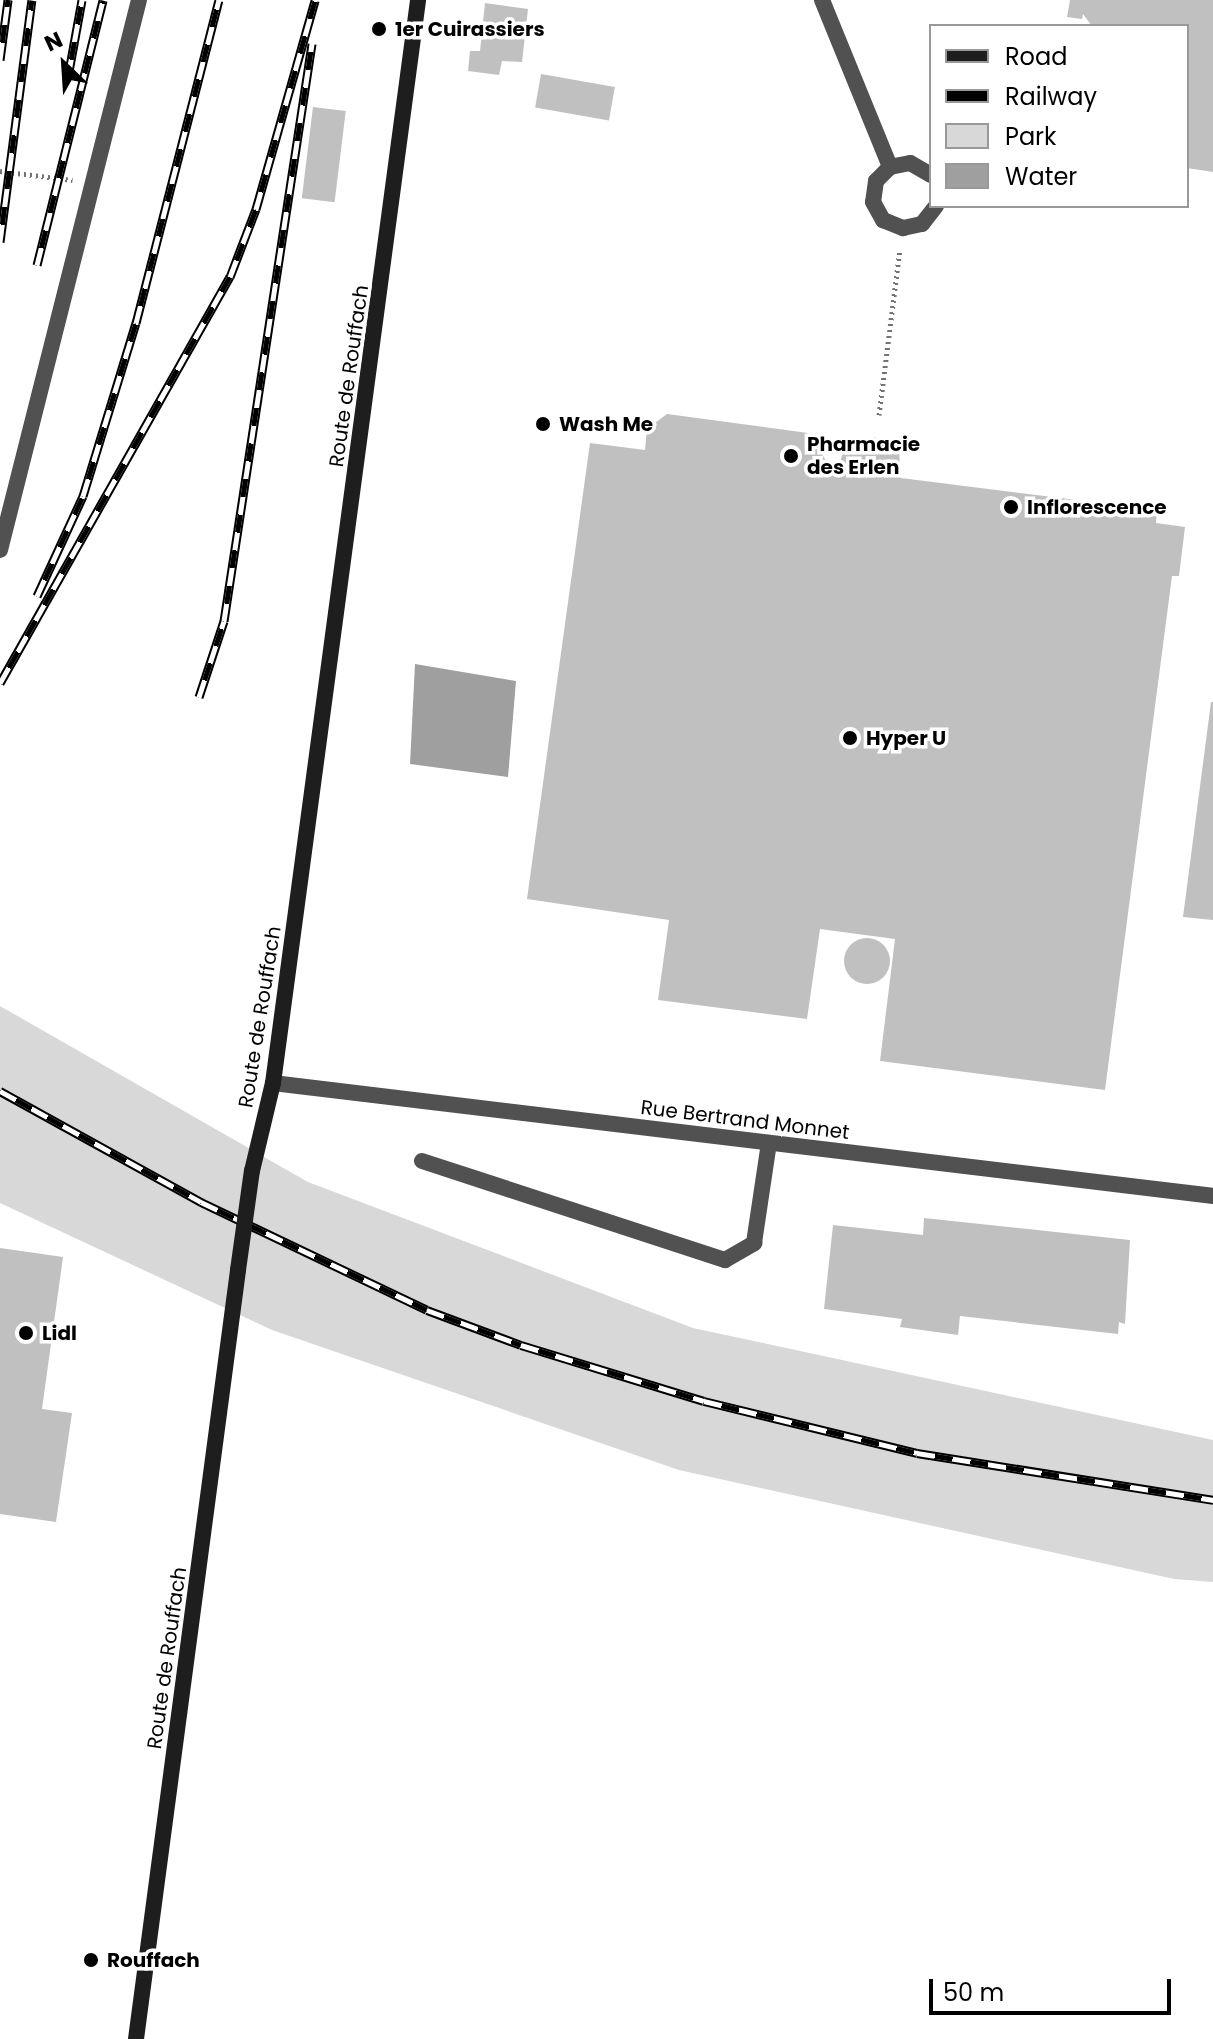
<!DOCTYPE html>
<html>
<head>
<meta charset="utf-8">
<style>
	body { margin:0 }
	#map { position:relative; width:1213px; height:2039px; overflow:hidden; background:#fff; font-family:Poppins,sans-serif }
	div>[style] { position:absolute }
	.green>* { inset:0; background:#d8d8d8 }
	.water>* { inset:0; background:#9f9f9f }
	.building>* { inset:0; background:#c0c0c0; transform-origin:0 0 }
	.round { border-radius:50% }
	.path>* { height:5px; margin-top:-2.5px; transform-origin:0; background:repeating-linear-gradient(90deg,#737373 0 2px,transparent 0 6px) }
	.lane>* { height:16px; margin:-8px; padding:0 8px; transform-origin:8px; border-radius:8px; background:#515151 }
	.street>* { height:16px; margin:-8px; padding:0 8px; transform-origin:8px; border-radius:8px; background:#515151 }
	.secondary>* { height:16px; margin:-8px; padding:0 8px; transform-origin:8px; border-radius:8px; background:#1e1e1e }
	.rail>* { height:9px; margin-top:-4.5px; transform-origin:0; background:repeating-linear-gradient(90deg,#fff 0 18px,#000 0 36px); box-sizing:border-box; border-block:2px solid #000 }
	.secondary-bridge>* { height:16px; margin:-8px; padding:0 8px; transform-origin:8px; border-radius:8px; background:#1e1e1e }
	.dots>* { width:22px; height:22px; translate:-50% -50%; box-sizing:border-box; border:4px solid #fff; border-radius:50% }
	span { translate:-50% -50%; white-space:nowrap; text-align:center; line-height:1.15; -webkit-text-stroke:7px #fff; paint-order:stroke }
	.poi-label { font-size:20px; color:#000; font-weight:700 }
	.left { translate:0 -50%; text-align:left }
	.street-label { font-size:20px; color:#000 }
	.legend { position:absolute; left:929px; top:24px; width:260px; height:184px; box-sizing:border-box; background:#fff; border:2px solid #999; margin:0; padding:10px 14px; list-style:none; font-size:24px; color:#000 }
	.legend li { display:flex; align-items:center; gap:16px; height:40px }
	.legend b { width:40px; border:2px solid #999 }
	.north { position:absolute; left:24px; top:24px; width:80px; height:80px; -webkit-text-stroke:6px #fff; paint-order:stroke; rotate:335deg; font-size:22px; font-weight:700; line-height:32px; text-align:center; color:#000 }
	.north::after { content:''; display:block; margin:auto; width:28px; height:36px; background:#000; clip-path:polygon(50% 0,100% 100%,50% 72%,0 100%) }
	.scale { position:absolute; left:929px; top:1979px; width:242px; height:36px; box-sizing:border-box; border:4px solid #000; border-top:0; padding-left:10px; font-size:24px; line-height:28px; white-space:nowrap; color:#000; -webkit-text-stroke:6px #fff; paint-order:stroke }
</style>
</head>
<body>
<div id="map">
	<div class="green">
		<i style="clip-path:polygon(0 1006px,308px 1182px,693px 1328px,1213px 1440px,1213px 1582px,1174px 1579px,679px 1470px,272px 1330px,0 1203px)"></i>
	</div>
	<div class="water">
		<i style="clip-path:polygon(415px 664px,516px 681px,508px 777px,410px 764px)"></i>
	</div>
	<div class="building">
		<i style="clip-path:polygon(1070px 0,1213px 0,1213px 172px,1187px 168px,1187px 26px,1092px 26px,1083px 14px,1082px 19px,1067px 17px)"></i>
		<i style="clip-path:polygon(485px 3px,528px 9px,522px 62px,502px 61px,499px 75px,468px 71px,470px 51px,480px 51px)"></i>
		<i style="left:541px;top:74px;width:75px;height:34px;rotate:10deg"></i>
		<i style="left:313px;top:107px;width:33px;height:92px;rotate:7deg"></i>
		<i style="clip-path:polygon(667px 414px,808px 433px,831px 468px,839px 466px,845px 445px,874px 437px,899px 452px,901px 478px,1157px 510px,1156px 523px,1185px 527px,1179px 576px,1172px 576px,1105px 1090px,880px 1061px,895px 939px,820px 929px,807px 1019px,658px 1000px,669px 920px,527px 899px,590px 443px,645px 450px,647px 429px)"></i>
		<i style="clip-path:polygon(1211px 702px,1213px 702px,1213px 920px,1183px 917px)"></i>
		<i class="round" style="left:844px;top:938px;width:46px;height:46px"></i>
		<i style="clip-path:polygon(924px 1218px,1130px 1240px,1125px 1324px,1119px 1322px,1118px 1334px,960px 1316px,958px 1335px,900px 1327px,902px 1319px,824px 1309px,833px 1225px,923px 1235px)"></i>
		<i style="clip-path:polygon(0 1248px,63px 1257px,42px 1409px,72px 1413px,56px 1522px,0 1514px)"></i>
	</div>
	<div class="path">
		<i style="left:0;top:171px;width:73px;rotate:7.1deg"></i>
		<i style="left:879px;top:415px;width:167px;rotate:-82.8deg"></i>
	</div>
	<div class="lane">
		<i style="left:822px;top:0;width:180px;rotate:67.8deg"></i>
		<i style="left:931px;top:175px;width:24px;rotate:-150deg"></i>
		<i style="left:910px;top:163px;width:20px;rotate:169deg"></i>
		<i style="left:890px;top:167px;width:20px;rotate:135deg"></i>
		<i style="left:876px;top:181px;width:21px;rotate:98deg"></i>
		<i style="left:873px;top:202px;width:21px;rotate:61deg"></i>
		<i style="left:883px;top:220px;width:22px;rotate:22deg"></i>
		<i style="left:903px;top:228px;width:19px;rotate:-12deg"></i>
		<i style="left:922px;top:224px;width:23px;rotate:-52deg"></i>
		<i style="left:0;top:550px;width:567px;rotate:-75.82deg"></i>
		<i style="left:422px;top:1161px;width:319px;rotate:18.1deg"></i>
		<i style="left:725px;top:1260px;width:34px;rotate:-30deg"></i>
		<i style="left:754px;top:1243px;width:101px;rotate:-81.5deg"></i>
	</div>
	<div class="street">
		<i style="left:273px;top:1083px;width:947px;rotate:6.85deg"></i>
	</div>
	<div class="secondary">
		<i style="left:252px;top:1171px;width:90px;rotate:-76.6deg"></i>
		<i style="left:273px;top:1083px;width:1093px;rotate:-82.37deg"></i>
		<i style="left:136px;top:2039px;width:776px;rotate:-82.44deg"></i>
	</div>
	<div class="rail">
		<i style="left:0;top:60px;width:61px;rotate:-82.4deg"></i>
		<i style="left:68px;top:77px;width:78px;rotate:-79.7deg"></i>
		<i style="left:0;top:242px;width:244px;rotate:-82.5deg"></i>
		<i style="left:37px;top:265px;width:273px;rotate:-76deg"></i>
		<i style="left:37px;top:596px;width:110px;rotate:-65.3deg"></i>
		<i style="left:83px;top:496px;width:181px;rotate:-73deg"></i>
		<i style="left:136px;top:323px;width:333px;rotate:-75.6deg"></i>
		<i style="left:0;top:683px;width:467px;rotate:-60.5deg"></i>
		<i style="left:230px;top:277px;width:73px;rotate:-69.1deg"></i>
		<i style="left:256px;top:209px;width:217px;rotate:-74.2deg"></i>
		<i style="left:199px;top:697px;width:80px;rotate:-71.8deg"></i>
		<i style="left:224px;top:621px;width:584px;rotate:-81.33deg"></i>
		<i style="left:0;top:1091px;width:230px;rotate:28.9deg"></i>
		<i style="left:201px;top:1202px;width:250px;rotate:25.5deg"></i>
		<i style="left:427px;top:1310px;width:100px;rotate:20.4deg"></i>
		<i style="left:521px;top:1345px;width:191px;rotate:17deg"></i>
		<i style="left:704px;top:1401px;width:219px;rotate:13.7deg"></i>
		<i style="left:917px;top:1453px;width:300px;rotate:9deg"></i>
	</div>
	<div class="secondary-bridge">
		<i style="left:238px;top:1270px;width:100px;rotate:-82deg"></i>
	</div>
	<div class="dots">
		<i style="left:379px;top:29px;background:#000"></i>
		<i style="left:543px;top:424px;background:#000"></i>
		<i style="left:791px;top:456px;background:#000"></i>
		<i style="left:1011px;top:507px;background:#000"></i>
		<i style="left:850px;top:738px;background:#000"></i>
		<i style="left:26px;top:1333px;background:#000"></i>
		<i style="left:91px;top:1960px;background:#000"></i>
	</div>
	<div class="poi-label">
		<span class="left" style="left:395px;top:29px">1er Cuirassiers</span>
		<span class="left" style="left:559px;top:424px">Wash Me</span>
		<span class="left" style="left:807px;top:456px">Pharmacie<br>des Erlen</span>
		<span class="left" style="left:1027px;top:507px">Inflorescence</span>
		<span class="left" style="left:866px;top:738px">Hyper U</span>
		<span class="left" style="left:42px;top:1333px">Lidl</span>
		<span class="left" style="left:107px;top:1960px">Rouffach</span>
	</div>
	<div class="street-label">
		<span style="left:349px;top:376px;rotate:-82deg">Route de Rouffach</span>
		<span style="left:260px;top:1017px;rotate:-81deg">Route de Rouffach</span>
		<span style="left:745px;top:1120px;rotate:7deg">Rue Bertrand Monnet</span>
		<span style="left:167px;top:1658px;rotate:-82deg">Route de Rouffach</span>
	</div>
	<ul class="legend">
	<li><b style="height:10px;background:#1e1e1e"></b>Road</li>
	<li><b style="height:10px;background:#000"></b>Railway</li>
	<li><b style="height:22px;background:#d8d8d8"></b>Park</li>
	<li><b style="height:22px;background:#9f9f9f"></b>Water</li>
	</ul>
	<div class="north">N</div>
	<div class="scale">50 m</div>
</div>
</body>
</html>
